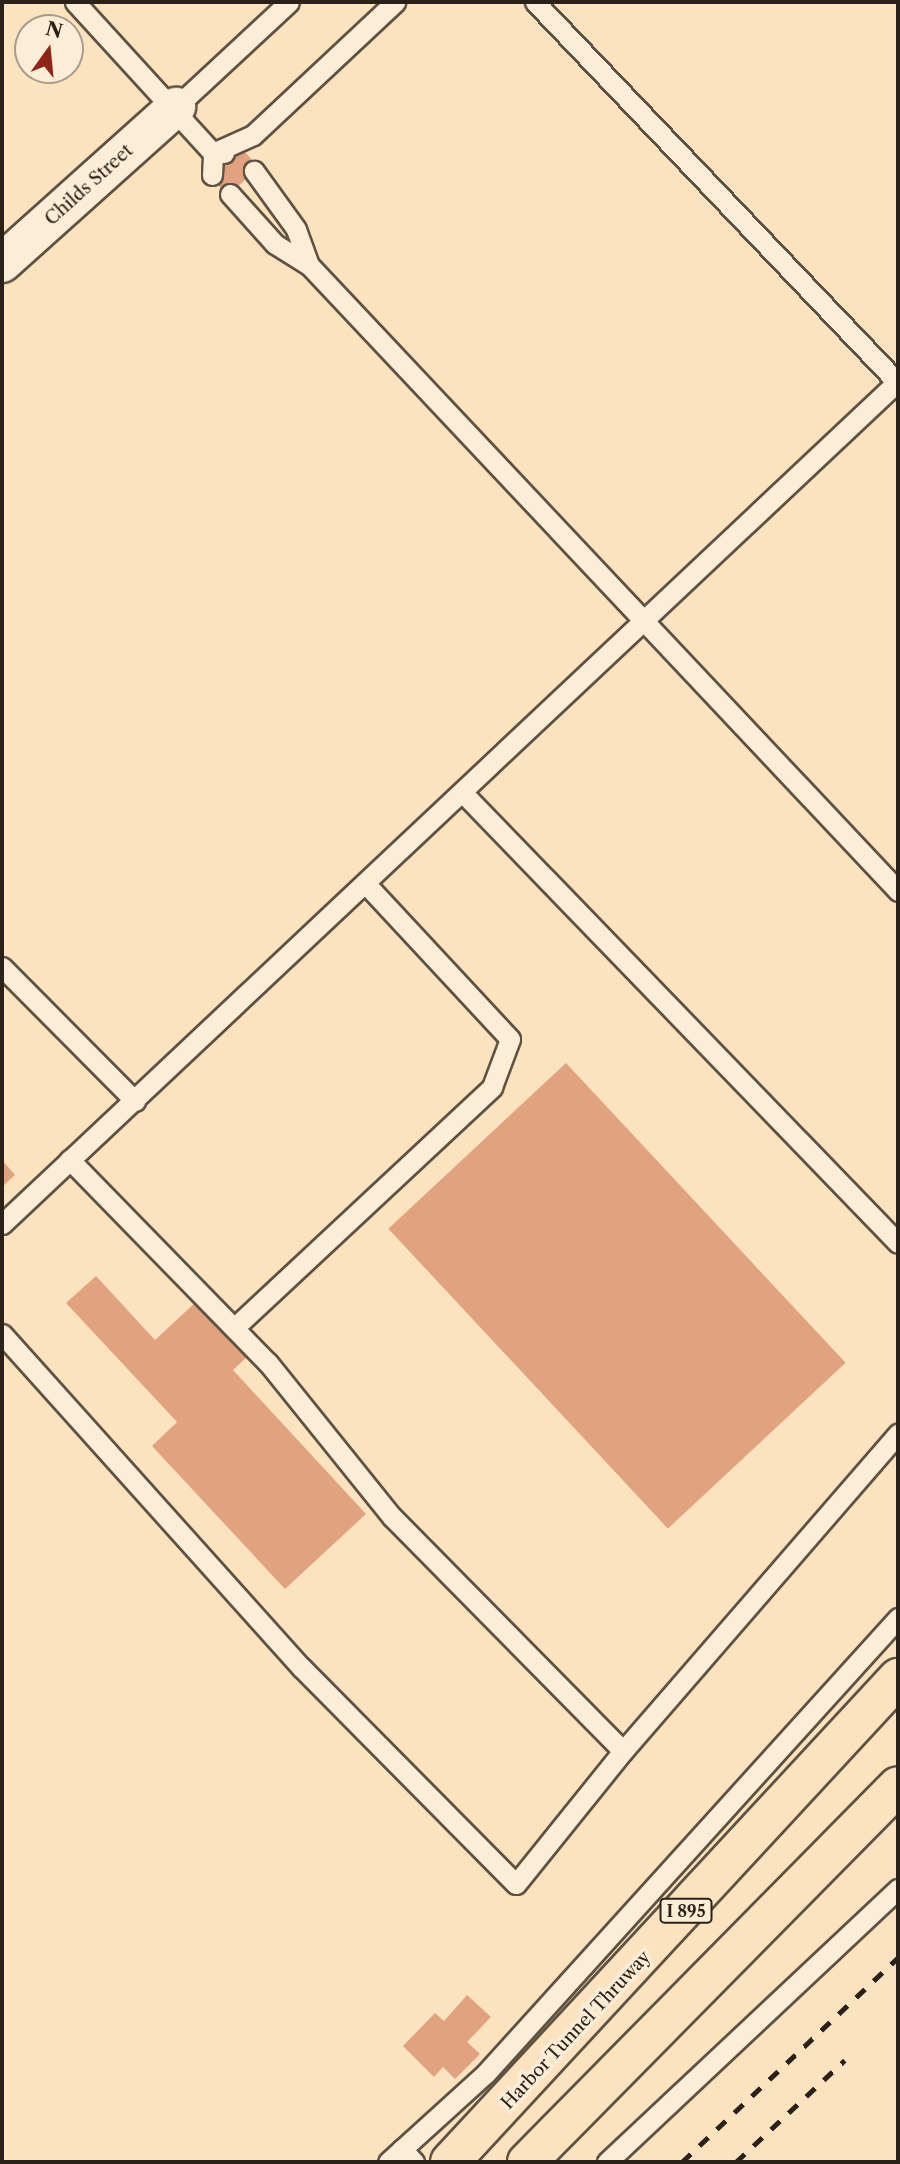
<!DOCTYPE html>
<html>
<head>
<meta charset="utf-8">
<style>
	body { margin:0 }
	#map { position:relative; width:900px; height:2164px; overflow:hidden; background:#fbe3c0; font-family:"Libre Caslon Text",serif }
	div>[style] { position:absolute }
	.building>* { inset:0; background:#e1a280; transform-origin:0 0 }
	.roads { filter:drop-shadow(2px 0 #605242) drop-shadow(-2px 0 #605242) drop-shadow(0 2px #605242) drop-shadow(0 -2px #605242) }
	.lane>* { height:19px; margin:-9.5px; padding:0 9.5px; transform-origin:9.5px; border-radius:9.5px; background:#fcedd6 }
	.street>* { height:38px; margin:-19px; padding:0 19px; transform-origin:19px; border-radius:19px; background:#fcedd6 }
	.highway>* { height:38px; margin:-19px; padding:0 19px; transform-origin:19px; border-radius:19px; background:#fbe3c0 }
	.rail>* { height:5px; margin-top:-2.5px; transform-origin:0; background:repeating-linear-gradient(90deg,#2c2118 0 12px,transparent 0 24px) }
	span { translate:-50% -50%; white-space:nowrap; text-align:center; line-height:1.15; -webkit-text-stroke:7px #fcedd6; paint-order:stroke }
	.shield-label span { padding:2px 5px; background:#fcedd6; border:2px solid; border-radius:5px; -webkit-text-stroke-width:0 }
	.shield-label { font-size:16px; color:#2c2118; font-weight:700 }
	.street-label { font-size:18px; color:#2c2118 }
	.frame { position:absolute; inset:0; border:4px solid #2c2118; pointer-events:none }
	.north { position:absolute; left:14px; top:14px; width:70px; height:70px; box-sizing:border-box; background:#fcedd6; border:2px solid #a99b8a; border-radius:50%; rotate:15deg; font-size:19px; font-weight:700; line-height:28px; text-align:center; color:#2c2118 }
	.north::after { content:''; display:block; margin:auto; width:24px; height:32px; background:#8f2418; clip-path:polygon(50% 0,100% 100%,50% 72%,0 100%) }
</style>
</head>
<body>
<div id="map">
	<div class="building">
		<i style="left:241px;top:148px;width:26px;height:42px;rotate:47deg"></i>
		<i style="left:566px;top:1063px;width:410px;height:243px;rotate:47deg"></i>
		<i style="clip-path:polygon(2px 1160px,15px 1175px,2px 1187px)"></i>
		<i style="clip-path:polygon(96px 1276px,155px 1340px,197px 1301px,248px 1356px,233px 1370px,366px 1514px,285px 1589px,152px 1446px,177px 1422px,66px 1303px)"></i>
		<i style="clip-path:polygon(467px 1995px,491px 2017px,467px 2042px,480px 2054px,455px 2079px,443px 2067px,434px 2077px,403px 2046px,435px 2013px,444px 2021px)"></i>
	</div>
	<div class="roads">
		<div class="lane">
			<i style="left:75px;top:2px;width:205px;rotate:47.6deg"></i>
			<i style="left:213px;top:153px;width:44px;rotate:-24.2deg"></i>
			<i style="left:253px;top:135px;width:195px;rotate:-43.1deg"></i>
			<i style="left:535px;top:2px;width:525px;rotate:46.39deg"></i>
			<i style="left:176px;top:107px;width:154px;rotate:-42.9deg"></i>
			<i style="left:212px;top:175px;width:22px;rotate:-87deg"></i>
			<i style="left:213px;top:153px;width:11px"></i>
			<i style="left:230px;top:194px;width:67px;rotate:48deg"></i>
			<i style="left:275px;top:244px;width:40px;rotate:32deg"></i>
			<i style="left:309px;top:265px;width:38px;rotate:-110deg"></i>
			<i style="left:296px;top:229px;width:72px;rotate:-125.9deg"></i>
			<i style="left:309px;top:265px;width:860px;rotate:46.74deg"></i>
			<i style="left:462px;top:792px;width:627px;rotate:45.97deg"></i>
			<i style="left:2px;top:967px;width:189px;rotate:45.2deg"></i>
			<i style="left:2px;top:1224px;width:1230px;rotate:-43.25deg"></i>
			<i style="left:234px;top:1328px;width:353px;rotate:-43deg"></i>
			<i style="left:492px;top:1087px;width:51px;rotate:-69.4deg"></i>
			<i style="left:510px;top:1039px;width:213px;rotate:-132.9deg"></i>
			<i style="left:2px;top:1334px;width:448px;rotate:48.1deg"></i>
			<i style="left:301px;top:1667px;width:305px;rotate:45.3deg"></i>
			<i style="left:516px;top:1884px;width:171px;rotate:-51.2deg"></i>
			<i style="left:623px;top:1751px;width:329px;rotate:-134.6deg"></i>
			<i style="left:392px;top:1517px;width:198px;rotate:-128.8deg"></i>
			<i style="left:268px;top:1363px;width:284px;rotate:-134.3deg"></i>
			<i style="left:623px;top:1751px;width:420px;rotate:-49.1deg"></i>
			<i style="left:402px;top:2149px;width:18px;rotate:47deg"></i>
			<i style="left:388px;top:2162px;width:132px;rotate:-42.2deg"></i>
			<i style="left:486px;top:2073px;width:614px;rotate:-47.84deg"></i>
			<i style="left:607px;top:2162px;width:399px;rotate:-43.2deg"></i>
		</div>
		<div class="street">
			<i style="left:2px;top:263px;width:234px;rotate:-41.9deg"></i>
		</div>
		<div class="highway">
			<i style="left:450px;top:2162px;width:660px;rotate:-47.21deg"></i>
			<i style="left:527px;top:2162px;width:528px;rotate:-45.38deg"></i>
		</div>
	</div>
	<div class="rail">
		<i style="left:682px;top:2162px;width:297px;rotate:-43.4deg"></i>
		<i style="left:736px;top:2162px;width:149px;rotate:-43.1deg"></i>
	</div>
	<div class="shield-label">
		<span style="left:686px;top:1911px">I 895</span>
	</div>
	<div class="street-label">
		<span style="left:89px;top:185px;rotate:-42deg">Childs Street</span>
		<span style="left:576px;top:2030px;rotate:-47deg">Harbor Tunnel Thruway</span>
	</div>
	<div class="frame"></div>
	<div class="north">N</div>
</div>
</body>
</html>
